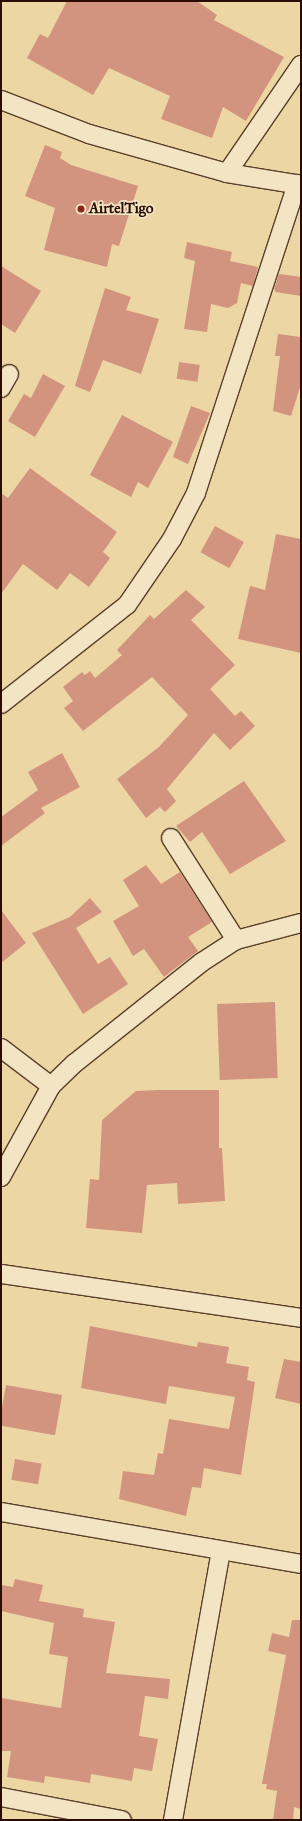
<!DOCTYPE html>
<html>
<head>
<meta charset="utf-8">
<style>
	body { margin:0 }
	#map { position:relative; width:302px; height:1821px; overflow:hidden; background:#ecd6a4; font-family:"IM FELL Great Primer",serif }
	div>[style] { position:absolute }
	.building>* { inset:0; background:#d3947f; transform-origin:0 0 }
	.roads { filter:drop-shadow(1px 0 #5a3f29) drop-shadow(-1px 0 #5a3f29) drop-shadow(0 1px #5a3f29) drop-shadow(0 -1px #5a3f29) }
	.minor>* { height:18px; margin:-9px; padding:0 9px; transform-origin:9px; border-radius:9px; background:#f3e4c4 }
	.dots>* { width:11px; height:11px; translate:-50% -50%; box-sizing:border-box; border:2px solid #f3e4c4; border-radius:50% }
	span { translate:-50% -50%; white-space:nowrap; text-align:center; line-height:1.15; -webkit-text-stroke:3.5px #f3e4c4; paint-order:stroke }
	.poi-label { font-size:15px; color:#2a0d00; font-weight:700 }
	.left { translate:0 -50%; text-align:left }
	.frame { position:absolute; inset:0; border:2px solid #2a0d00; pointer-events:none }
</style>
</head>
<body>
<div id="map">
	<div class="building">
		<i style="clip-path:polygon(67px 1px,197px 1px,217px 15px,214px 20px,284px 57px,246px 121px,223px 107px,212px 138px,161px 119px,170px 96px,109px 68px,93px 95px,27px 58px,40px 34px,48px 38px)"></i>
		<i style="clip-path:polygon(45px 145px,62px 152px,60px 158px,71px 165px,138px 186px,119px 246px,112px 244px,107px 267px,44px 250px,55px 208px,25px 196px)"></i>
		<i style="clip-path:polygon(187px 242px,232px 252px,230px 261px,258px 267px,253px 286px,241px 283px,237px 303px,228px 308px,211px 304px,207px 332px,184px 329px,195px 261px,184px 258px)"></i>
		<i style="clip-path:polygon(1px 266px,41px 291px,15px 333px,1px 324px)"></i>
		<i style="clip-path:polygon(279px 274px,301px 277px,301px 296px,276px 292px,274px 289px)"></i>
		<i style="clip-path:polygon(105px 288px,131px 297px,126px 310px,159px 319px,141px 374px,103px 360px,90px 392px,75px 386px)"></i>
		<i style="clip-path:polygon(278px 334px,301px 337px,301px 384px,291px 416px,273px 411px,280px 356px,275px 356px)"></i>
		<i style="left:179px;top:362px;width:21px;height:17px;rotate:8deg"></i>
		<i style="clip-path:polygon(43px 374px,65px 386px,35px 437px,8px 421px,24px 394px,31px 398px)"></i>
		<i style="clip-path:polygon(191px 406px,210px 413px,188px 464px,173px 457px)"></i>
		<i style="clip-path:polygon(122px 415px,173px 442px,148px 488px,138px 482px,131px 497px,90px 475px)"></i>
		<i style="clip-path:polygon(30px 468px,117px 532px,103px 552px,110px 558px,89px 587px,70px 573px,57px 590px,23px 564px,1px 594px,1px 493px,8px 498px)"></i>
		<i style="left:215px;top:526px;width:33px;height:30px;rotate:29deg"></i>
		<i style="clip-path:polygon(276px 534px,301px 539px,301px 653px,238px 639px,250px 586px,265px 590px)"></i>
		<i style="clip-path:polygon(186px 590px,205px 607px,191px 620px,235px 665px,210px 689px,235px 716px,241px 711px,255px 726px,230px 750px,214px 733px,167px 789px,176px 801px,165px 812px,160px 807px,146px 818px,117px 779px,159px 747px,188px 715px,152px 677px,83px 731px,64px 708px,73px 701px,63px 687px,82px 672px,85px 675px,90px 671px,95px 678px,122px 655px,117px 650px,150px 615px,154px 619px)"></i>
		<i style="clip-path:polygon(62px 753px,80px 787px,41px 808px,45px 813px,1px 846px,1px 817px,38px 790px,28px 772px)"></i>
		<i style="clip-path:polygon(244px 781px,286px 841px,230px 874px,202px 832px,190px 842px,176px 826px)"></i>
		<i style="clip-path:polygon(146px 865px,161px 884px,180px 872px,212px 922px,188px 937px,198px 951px,164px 977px,144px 949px,133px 956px,113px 921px,139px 906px,123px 880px)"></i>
		<i style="clip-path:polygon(90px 898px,102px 912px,76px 928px,98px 964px,110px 957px,128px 984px,83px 1014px,32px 933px,70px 917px)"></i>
		<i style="clip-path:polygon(1px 910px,26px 943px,1px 963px)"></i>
		<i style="left:275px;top:1002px;width:76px;height:58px;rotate:88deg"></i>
		<i style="clip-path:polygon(158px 1090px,219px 1090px,219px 1148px,222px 1148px,225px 1201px,178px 1204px,177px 1183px,147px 1185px,142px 1233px,86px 1228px,90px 1179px,99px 1180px,102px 1120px,136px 1091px)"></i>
		<i style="clip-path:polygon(90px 1326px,197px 1347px,198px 1342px,229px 1347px,226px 1363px,249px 1367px,247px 1380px,255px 1382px,241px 1475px,204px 1468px,201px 1488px,192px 1487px,186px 1516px,119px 1499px,123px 1471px,154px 1475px,158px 1453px,163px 1454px,169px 1419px,229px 1429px,235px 1397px,169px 1386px,166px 1404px,81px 1388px)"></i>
		<i style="clip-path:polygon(284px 1359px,301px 1362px,301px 1404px,275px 1398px)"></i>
		<i style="left:6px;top:1385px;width:57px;height:41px;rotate:10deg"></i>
		<i style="left:15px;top:1459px;width:27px;height:21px;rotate:10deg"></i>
		<i style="clip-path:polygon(15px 1579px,43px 1585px,39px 1601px,84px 1609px,83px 1617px,115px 1622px,106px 1673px,170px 1679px,168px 1699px,145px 1696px,139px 1736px,158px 1739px,152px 1771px,134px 1768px,132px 1781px,91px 1774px,90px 1783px,45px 1776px,44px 1783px,7px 1777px,11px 1751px,1px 1751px,1px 1698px,61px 1708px,68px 1657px,49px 1654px,54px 1623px,1px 1611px,1px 1585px,13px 1587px)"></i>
		<i style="clip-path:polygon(292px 1620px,301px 1620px,301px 1809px,294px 1807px,293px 1820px,273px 1820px,277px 1791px,266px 1789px,267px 1784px,262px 1784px,286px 1655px,268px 1651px,272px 1633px,289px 1637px)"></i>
	</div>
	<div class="roads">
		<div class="minor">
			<i style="left:1px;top:100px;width:94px;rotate:21.1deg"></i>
			<i style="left:89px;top:134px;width:143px;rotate:15.8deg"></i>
			<i style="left:227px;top:173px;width:75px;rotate:9.2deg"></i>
			<i style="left:227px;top:173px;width:131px;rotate:-55.6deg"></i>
			<i style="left:1px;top:388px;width:16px;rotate:-60deg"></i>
			<i style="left:1px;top:704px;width:160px;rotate:-38.2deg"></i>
			<i style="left:127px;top:605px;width:80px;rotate:-55.7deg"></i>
			<i style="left:172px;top:539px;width:52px;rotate:-62.4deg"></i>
			<i style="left:196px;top:493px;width:325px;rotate:-71.9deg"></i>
			<i style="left:171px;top:838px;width:121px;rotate:57.5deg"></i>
			<i style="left:1px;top:1048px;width:63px;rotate:37.2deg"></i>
			<i style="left:1px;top:1177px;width:104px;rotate:-61.2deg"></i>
			<i style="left:51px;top:1086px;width:33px;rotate:-44deg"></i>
			<i style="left:75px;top:1063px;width:162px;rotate:-38.5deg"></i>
			<i style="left:202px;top:962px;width:40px;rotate:-32.9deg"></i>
			<i style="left:236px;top:940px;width:67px;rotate:-14.7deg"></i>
			<i style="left:1px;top:1274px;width:303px;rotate:8.3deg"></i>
			<i style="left:1px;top:1512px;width:304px;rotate:9.8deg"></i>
			<i style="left:1px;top:1797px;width:123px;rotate:10.8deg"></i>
			<i style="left:173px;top:1820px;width:273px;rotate:-79.9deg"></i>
		</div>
	</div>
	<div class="dots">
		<i style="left:81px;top:209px;background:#8f2418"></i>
	</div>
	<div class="poi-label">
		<span class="left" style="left:89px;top:209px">AirtelTigo</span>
	</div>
	<div class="frame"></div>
</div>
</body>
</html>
